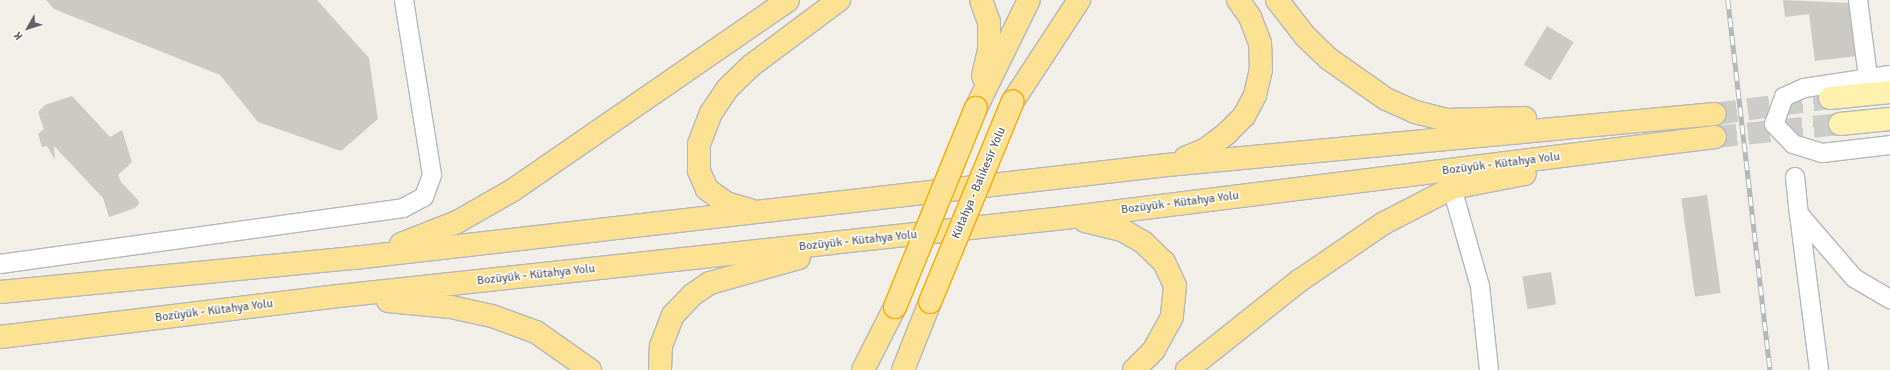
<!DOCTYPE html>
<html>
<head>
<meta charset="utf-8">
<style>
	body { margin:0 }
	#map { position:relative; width:1890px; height:370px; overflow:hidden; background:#f1efe8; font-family:Signika,sans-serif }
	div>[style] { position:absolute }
	.building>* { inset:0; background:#cccac5; transform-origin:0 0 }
	.major-tunnel>* { height:22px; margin-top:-11px; transform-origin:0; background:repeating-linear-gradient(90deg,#ccccc8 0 22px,transparent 0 33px) }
	.roads { filter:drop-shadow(1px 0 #b5b8bc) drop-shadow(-1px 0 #b5b8bc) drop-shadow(0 1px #b5b8bc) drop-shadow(0 -1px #b5b8bc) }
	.minor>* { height:18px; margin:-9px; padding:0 9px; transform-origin:9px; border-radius:9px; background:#fff }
	.major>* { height:22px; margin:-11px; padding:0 11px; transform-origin:11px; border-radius:11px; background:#fff2af }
	.highway>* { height:22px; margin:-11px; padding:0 11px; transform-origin:11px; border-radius:11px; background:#fde293 }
	.rail>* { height:4.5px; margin-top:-2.25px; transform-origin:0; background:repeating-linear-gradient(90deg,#fff 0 9px,#b6b7b8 0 18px); box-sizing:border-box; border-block:1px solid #b6b7b8 }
	.bridges { filter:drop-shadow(1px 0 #f9ab00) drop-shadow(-1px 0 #f9ab00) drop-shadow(0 1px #f9ab00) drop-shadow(0 -1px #f9ab00) }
	.highway-bridge>* { height:22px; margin:-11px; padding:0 11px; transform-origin:11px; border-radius:11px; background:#fde293 }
	span { translate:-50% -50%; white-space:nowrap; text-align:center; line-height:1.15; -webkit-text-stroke:3px #fff; paint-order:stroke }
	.street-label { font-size:12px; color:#5f6368 }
	.north { position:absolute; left:8px; top:8px; width:40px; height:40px; -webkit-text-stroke:3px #fff; paint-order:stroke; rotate:231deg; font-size:11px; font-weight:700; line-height:16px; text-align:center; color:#5f6368 }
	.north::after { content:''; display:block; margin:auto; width:14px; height:18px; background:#5f6368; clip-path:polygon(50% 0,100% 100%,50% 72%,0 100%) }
</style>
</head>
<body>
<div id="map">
	<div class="building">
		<i style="clip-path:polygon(46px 0,317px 0,369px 58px,378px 119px,341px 151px,258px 122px,220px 75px,54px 9px)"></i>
		<i style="clip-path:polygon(1783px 0,1851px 3px,1857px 56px,1815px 61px,1809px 14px,1785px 17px)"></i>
		<i style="left:1547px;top:26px;width:31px;height:45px;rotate:31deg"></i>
		<i style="clip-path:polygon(72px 96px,110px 137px,122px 130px,132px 162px,118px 175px,121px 182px,138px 200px,139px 204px,135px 208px,109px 217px,103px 198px,54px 146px,55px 160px,47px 146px,42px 147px,38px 134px,44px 129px,38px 112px,45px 105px)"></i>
		<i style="left:1707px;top:195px;width:99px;height:26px;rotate:82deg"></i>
		<i style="left:1551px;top:272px;width:33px;height:29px;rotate:81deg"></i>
	</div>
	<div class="major-tunnel">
		<i style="left:1715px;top:114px;width:116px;rotate:-7.9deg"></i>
		<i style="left:1715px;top:137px;width:126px;rotate:-5.9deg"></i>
	</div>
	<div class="roads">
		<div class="minor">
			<i style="left:1858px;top:0;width:78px;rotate:82.6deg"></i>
			<i style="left:1890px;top:75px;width:87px;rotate:171.4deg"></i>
			<i style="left:1804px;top:88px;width:22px;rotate:156deg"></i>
			<i style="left:1784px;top:97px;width:29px;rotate:110deg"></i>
			<i style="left:1774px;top:124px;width:28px;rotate:46deg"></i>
			<i style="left:1793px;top:144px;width:30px;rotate:17deg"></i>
			<i style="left:1822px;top:153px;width:68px;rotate:-6.7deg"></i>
			<i style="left:1795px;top:177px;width:37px;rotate:84deg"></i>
			<i style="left:1799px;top:214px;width:84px;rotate:49.3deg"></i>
			<i style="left:1854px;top:278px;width:42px;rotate:30.3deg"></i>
			<i style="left:1452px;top:188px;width:102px;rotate:74.1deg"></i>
			<i style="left:1480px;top:286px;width:84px;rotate:83.9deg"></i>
			<i style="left:1799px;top:214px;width:157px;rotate:82.7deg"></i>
			<i style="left:0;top:264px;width:407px;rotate:-7.9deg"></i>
			<i style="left:403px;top:208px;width:24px;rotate:-28deg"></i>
			<i style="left:424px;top:197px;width:23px;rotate:-70deg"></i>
			<i style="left:432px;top:175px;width:177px;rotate:-99.1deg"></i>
		</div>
		<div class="major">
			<i style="left:1830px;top:98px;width:60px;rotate:-5.7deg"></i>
			<i style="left:1840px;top:124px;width:50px;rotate:-5.7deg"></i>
		</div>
		<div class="highway">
			<i style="left:981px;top:0;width:23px;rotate:70deg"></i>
			<i style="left:989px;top:22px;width:28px;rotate:90deg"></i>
			<i style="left:989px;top:50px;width:27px;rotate:103deg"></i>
			<i style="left:1277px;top:0;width:46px;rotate:52.1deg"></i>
			<i style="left:1305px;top:36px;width:33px;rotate:44deg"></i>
			<i style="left:1329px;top:59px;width:70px;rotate:35.1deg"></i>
			<i style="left:1386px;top:99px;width:32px;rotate:24deg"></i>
			<i style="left:1415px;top:112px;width:33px;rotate:14deg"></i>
			<i style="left:1447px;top:120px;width:78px;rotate:-1.5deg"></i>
			<i style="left:1013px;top:101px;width:121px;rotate:-56.8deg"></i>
			<i style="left:976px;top:108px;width:120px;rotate:-63.9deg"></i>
			<i style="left:1185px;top:158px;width:23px;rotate:-23deg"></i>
			<i style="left:1206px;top:149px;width:26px;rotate:-37deg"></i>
			<i style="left:1227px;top:133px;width:24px;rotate:-45deg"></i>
			<i style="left:1244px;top:116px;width:24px;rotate:-62deg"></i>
			<i style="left:1255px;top:95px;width:26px;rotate:-77deg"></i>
			<i style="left:1261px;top:70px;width:27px;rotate:-92deg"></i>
			<i style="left:1260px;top:43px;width:28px;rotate:-111deg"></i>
			<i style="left:1250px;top:17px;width:21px;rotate:-125deg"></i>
			<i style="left:750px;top:210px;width:25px;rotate:-164deg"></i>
			<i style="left:726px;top:203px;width:24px;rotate:-144deg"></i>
			<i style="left:707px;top:189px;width:20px;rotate:-114deg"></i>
			<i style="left:699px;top:171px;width:27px;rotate:-90deg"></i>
			<i style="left:699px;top:144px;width:33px;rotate:-69deg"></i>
			<i style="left:711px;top:113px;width:29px;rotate:-56deg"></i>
			<i style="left:727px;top:89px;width:35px;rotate:-44deg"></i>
			<i style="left:752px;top:65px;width:109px;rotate:-36.8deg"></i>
			<i style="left:1085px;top:221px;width:38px;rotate:14deg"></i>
			<i style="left:1122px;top:230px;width:24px;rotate:30deg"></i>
			<i style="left:1143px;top:242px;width:29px;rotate:44deg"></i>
			<i style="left:1164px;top:262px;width:26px;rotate:65deg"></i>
			<i style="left:1175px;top:286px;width:31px;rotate:96deg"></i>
			<i style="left:1172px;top:317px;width:38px;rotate:119deg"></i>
			<i style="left:1154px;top:350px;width:28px;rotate:135deg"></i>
			<i style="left:401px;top:244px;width:60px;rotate:-21.4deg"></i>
			<i style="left:457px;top:222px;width:64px;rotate:-29.7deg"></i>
			<i style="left:513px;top:190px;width:334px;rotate:-34.6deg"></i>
			<i style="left:0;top:292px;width:356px;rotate:-5.5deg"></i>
			<i style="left:354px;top:258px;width:818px;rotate:-6.53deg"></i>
			<i style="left:1167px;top:165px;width:550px;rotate:-5.32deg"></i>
			<i style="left:388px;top:301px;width:63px;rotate:5.4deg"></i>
			<i style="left:451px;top:307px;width:42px;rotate:12.4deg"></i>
			<i style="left:492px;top:316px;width:47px;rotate:20deg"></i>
			<i style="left:536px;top:332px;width:66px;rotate:35.1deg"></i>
			<i style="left:0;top:337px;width:341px;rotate:-6.9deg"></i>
			<i style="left:339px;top:296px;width:729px;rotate:-6.14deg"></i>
			<i style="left:1064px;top:218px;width:656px;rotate:-7.09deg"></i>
			<i style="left:660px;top:370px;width:24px;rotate:-88deg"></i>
			<i style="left:661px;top:346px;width:33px;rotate:-69deg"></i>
			<i style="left:673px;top:315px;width:28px;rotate:-46deg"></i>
			<i style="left:692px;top:295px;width:22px;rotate:-34deg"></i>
			<i style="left:710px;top:283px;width:92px;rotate:-15.7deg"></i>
			<i style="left:863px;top:370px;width:71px;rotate:-63.1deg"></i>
			<i style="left:903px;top:370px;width:73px;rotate:-68.3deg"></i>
			<i style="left:1187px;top:370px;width:143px;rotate:-38.5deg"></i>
			<i style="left:1299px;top:281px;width:103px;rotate:-34.3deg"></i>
			<i style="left:1384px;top:223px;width:76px;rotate:-27.2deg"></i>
			<i style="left:1452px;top:188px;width:74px;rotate:-10.9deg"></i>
		</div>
	</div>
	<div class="rail">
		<i style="left:1728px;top:0;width:372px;rotate:83.5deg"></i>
	</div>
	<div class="bridges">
		<div class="highway-bridge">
			<i style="left:930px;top:302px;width:217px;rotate:-67.6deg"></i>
			<i style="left:895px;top:307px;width:215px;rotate:-67.9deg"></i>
		</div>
	</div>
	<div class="street-label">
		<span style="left:1501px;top:164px;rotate:-7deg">Bozüyük - Kütahya Yolu</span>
		<span style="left:979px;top:183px;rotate:-67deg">Kütahya - Balıkesir Yolu</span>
		<span style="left:1180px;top:203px;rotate:-7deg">Bozüyük - Kütahya Yolu</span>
		<span style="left:858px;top:241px;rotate:-6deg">Bozüyük - Kütahya Yolu</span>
		<span style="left:536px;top:275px;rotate:-6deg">Bozüyük - Kütahya Yolu</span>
		<span style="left:214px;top:311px;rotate:-7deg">Bozüyük - Kütahya Yolu</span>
	</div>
	<div class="north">K</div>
</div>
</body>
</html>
